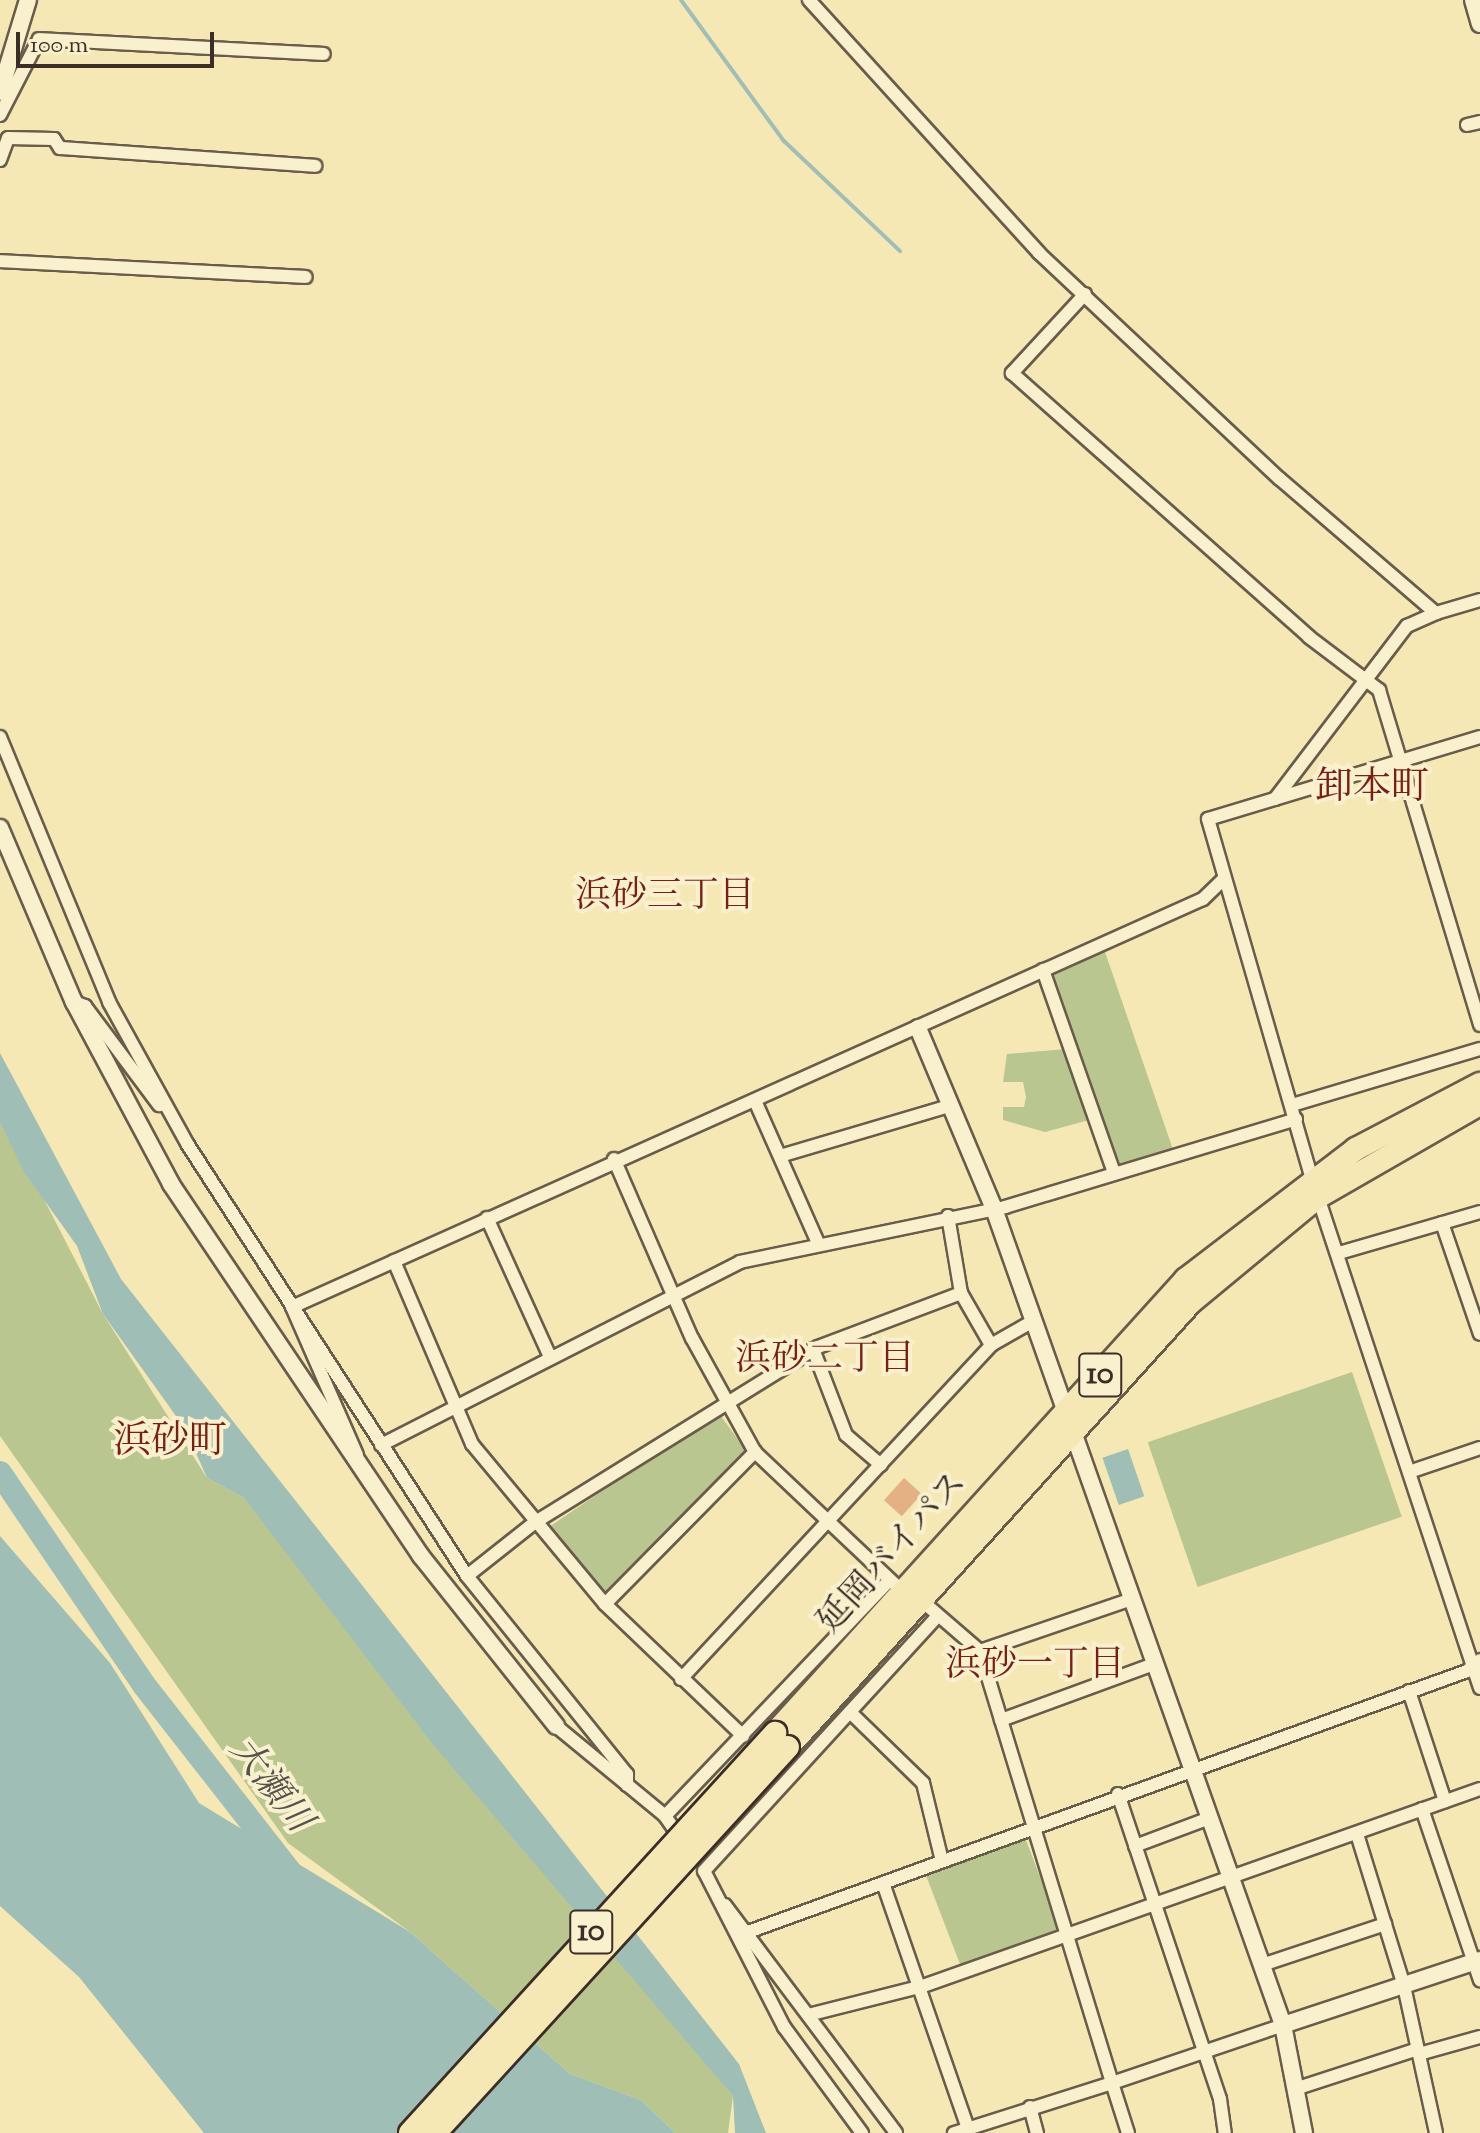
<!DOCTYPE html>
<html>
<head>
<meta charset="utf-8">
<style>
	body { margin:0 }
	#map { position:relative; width:1480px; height:2133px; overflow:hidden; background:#f6e8b4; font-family:"Sorts Mill Goudy","Noto Serif JP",serif }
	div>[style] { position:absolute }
	.green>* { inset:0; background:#b9c68f; transform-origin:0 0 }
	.water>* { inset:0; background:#9fbfb6; transform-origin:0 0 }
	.stream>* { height:4px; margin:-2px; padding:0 2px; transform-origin:2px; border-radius:2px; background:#9fbfb6 }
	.river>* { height:24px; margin:-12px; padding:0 12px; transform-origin:12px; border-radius:12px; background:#9fbfb6 }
	.building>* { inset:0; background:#e4b184; transform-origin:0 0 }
	.roads { filter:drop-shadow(2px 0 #6a5c4b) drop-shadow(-2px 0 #6a5c4b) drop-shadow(0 2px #6a5c4b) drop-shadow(0 -2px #6a5c4b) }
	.minor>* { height:12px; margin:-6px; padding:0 6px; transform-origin:6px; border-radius:6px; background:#f9f0ce }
	.tertiary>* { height:16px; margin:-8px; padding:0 8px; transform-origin:8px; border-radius:8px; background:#f9f0ce }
	.trunk>* { height:22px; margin:-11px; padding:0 11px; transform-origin:11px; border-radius:11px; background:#f6e8b4 }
	.bridges { filter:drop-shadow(2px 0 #3b2d28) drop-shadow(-2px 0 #3b2d28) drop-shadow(0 2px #3b2d28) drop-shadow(0 -2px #3b2d28) }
	.trunk-bridge>* { height:22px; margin:-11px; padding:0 11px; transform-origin:11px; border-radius:11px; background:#f6e8b4 }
	span { translate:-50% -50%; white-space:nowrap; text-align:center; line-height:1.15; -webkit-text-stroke:8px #f9f0ce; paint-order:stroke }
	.shield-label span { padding:2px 6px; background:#f9f0ce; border:2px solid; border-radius:6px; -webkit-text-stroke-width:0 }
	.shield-label { font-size:32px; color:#3b2d28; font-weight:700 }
	.street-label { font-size:34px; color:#3b2d28 }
	.neighbourhood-label { font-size:36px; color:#7a1f14 }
	.water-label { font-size:36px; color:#54524c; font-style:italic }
	.quarter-label { font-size:38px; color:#7a1f14 }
	.scale { position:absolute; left:16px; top:32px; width:198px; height:36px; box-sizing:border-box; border:4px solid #3b2d28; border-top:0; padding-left:10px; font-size:24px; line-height:28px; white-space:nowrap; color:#3b2d28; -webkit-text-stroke:6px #f9f0ce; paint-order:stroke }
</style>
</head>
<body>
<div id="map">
	<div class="green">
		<i style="left:1105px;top:952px;width:207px;height:58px;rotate:71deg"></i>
		<i style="clip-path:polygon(1066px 1049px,1089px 1120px,1045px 1132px,1003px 1120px,1003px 1107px,1024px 1107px,1026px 1097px,1023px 1082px,1003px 1082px,1007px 1054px)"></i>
		<i style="clip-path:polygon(0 1114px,103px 1314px,207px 1478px,244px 1498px,733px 2096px,728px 2133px,675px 2133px,641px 2100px,570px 2074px,410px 1932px,288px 1843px,0 1436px)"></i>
		<i style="left:1352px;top:1372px;width:153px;height:216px;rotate:71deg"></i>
		<i style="clip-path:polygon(718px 1412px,747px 1452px,605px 1592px,549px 1527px)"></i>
		<i style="left:1024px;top:1835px;width:102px;height:106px;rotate:69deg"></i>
	</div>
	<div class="water">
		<i style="clip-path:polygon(0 1053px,121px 1279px,739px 2064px,766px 2133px,735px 2133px,733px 2096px,435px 1747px,244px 1498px,207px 1478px,186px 1430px,103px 1314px,77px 1246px,24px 1172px,0 1122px)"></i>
		<i style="left:1128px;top:1449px;width:50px;height:27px;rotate:71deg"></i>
		<i style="clip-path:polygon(0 1536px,110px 1663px,199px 1803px,410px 1932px,570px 2074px,641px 2100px,675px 2133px,204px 2133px,79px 1977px,0 1906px)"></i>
	</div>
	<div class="stream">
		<i style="left:681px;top:0;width:175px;rotate:53.9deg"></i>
		<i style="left:784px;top:141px;width:160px;rotate:43.5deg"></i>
	</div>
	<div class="river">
		<i style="left:0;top:1473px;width:256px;rotate:55.8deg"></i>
		<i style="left:144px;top:1685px;width:239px;rotate:52deg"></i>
	</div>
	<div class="building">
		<i style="left:904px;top:1478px;width:24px;height:30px;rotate:42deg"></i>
	</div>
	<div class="roads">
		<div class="minor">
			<i style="left:809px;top:0;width:342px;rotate:47.7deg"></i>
			<i style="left:1039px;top:253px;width:330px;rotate:43.2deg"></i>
			<i style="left:1280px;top:479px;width:206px;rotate:40.7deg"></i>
			<i style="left:1436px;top:613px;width:46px;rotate:-16.5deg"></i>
			<i style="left:0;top:115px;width:85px;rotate:-62.8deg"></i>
			<i style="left:39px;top:39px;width:285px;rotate:3deg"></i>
			<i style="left:1467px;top:125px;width:13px;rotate:-13deg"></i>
			<i style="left:0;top:160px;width:23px;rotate:-70deg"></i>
			<i style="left:8px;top:138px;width:46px;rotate:1.2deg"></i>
			<i style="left:54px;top:139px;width:11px;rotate:56deg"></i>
			<i style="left:60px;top:148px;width:256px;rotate:4deg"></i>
			<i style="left:0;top:261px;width:306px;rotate:3deg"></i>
			<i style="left:1085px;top:294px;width:108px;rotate:132.7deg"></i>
			<i style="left:1012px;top:373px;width:397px;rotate:41.6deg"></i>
			<i style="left:1309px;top:637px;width:88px;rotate:37.1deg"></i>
			<i style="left:1379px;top:690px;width:350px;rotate:73.2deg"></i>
			<i style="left:0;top:737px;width:287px;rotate:67.6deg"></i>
			<i style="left:109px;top:1002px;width:163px;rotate:61.1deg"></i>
			<i style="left:188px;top:1145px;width:513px;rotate:57.08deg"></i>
			<i style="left:467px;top:1576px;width:255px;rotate:51.1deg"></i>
			<i style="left:627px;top:1774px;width:11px;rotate:90deg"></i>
			<i style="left:1480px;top:737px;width:284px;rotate:163.2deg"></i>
			<i style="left:1208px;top:819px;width:375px;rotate:73.9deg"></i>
			<i style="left:1312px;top:1179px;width:536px;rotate:71.73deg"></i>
			<i style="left:1275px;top:799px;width:218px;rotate:-52.7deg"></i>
			<i style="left:1407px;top:626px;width:32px;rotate:-24deg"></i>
			<i style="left:1043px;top:970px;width:215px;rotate:70.7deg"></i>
			<i style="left:74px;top:1002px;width:12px;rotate:20deg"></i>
			<i style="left:85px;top:1006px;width:124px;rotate:53.2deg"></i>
			<i style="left:756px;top:1103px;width:155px;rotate:66.1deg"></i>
			<i style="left:1292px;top:1105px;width:196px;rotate:-16.6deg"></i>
			<i style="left:780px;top:1156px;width:179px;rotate:-16.5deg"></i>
			<i style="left:614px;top:1159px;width:195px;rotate:66.5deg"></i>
			<i style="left:692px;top:1338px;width:130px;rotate:61.1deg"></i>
			<i style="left:755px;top:1452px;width:204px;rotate:43.4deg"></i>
			<i style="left:948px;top:1216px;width:78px;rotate:80.4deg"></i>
			<i style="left:961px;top:1293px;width:60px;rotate:60deg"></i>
			<i style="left:487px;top:1218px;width:153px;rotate:65.6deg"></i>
			<i style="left:1442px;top:1223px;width:117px;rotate:71.1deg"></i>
			<i style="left:1339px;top:1253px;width:147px;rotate:-16.2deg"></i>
			<i style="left:394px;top:1261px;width:199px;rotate:66.9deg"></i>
			<i style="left:472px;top:1444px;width:208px;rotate:50.3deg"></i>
			<i style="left:605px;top:1604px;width:191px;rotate:43.7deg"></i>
			<i style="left:813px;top:1349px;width:92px;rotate:69deg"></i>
			<i style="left:846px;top:1435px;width:46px;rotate:40.6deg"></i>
			<i style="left:381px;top:1445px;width:403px;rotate:-27deg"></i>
			<i style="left:740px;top:1262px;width:271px;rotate:-11.7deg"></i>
			<i style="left:1005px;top:1207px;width:304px;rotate:-16.8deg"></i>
			<i style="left:357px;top:1455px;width:162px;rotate:-113.7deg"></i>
			<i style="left:292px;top:1307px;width:998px;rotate:-24.13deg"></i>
			<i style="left:1203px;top:899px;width:29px;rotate:-44deg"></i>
			<i style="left:1409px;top:1472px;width:75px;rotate:-18.7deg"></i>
			<i style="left:467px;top:1576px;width:85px;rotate:-38.3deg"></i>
			<i style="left:534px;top:1523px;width:334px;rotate:-31.8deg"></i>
			<i style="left:818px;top:1347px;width:153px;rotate:-20.7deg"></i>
			<i style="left:922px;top:1601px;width:77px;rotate:40.8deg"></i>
			<i style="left:980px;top:1651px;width:452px;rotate:73deg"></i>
			<i style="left:1112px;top:2083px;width:166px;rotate:162.4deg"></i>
			<i style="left:605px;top:1604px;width:214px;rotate:-45.4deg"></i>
			<i style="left:980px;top:1651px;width:161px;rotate:-18.9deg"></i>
			<i style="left:681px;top:1679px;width:456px;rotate:-47.1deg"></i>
			<i style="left:991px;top:1345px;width:48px;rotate:-29.7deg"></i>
			<i style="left:1409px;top:1691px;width:116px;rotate:71.9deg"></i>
			<i style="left:850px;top:1712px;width:102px;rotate:44.2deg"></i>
			<i style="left:923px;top:1783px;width:80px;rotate:76.3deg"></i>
			<i style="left:1001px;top:1720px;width:163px;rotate:-20.1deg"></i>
			<i style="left:556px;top:1726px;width:141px;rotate:39.5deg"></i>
			<i style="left:665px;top:1816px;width:29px;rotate:55deg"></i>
			<i style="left:1118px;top:1794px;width:322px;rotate:71.5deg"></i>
			<i style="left:1220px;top:2099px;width:34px;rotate:82deg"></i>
			<i style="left:1422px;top:1809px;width:181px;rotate:71.3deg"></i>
			<i style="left:665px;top:1816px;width:326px;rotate:-46.4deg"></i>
			<i style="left:1357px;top:1834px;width:159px;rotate:72.8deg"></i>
			<i style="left:1404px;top:1986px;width:150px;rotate:77.7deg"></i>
			<i style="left:1135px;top:1846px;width:80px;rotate:-20.5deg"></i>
			<i style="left:883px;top:1883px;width:259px;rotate:70.9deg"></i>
			<i style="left:725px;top:1905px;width:285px;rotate:53.1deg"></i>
			<i style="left:748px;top:1932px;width:765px;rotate:-19.95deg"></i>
			<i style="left:1467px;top:1671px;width:17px;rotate:-40deg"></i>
			<i style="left:1262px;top:1965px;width:130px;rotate:-18.4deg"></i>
			<i style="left:808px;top:2015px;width:119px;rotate:-14.2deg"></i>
			<i style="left:923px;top:1986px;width:591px;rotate:-19.48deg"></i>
			<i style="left:1419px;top:2054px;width:63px;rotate:-15.6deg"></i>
			<i style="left:1298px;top:2088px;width:126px;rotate:-18deg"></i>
			<i style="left:1030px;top:2107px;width:27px;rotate:75deg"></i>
			<i style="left:862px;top:2133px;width:132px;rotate:-126.3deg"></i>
			<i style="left:784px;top:2027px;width:175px;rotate:-117.1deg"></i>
			<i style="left:704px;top:1871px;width:346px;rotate:-47.5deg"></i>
			<i style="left:1128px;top:2133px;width:52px;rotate:-107.7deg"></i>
			<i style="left:1112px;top:2083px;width:181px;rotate:-18.7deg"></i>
		</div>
		<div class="tertiary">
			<i style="left:1473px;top:0;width:25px;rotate:74deg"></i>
			<i style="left:0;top:92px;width:96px;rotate:-73.1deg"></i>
			<i style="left:0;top:828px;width:189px;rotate:67deg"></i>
			<i style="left:74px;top:1002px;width:206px;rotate:61.9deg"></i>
			<i style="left:171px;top:1184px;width:448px;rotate:56.1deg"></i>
			<i style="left:421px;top:1556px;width:217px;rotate:51.5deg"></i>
			<i style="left:918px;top:1028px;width:193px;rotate:67.2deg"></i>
			<i style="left:993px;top:1206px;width:869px;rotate:70.5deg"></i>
			<i style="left:1283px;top:2025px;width:110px;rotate:79deg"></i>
			<i style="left:1283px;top:2025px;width:207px;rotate:-18.3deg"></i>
		</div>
		<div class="trunk">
			<i style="left:775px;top:1733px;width:612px;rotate:-47.85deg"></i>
			<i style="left:1186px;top:1279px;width:214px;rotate:-37.4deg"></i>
			<i style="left:1356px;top:1149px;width:140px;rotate:-27.7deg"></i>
			<i style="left:788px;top:1747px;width:600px;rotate:-47.84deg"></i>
			<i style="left:1191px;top:1302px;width:165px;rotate:-39.6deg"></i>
			<i style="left:1318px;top:1197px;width:187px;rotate:-29.9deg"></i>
		</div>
	</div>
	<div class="bridges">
		<div class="trunk-bridge">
			<i style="left:410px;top:2133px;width:542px;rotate:-47.62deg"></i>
			<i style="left:435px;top:2133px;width:523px;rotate:-47.56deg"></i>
		</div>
	</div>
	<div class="shield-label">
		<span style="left:1100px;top:1375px">10</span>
		<span style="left:591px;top:1932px">10</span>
	</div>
	<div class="street-label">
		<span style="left:893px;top:1553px;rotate:-48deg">延岡バイパス</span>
	</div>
	<div class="neighbourhood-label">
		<span style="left:665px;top:898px">浜砂三丁目</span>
		<span style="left:825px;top:1361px">浜砂二丁目</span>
		<span style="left:1035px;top:1667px">浜砂一丁目</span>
	</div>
	<div class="water-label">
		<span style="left:269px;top:1786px;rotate:52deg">大瀬川</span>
	</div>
	<div class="quarter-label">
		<span style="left:1372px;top:790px">卸本町</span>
		<span style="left:170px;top:1444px">浜砂町</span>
	</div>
	<div class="scale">100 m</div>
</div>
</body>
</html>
